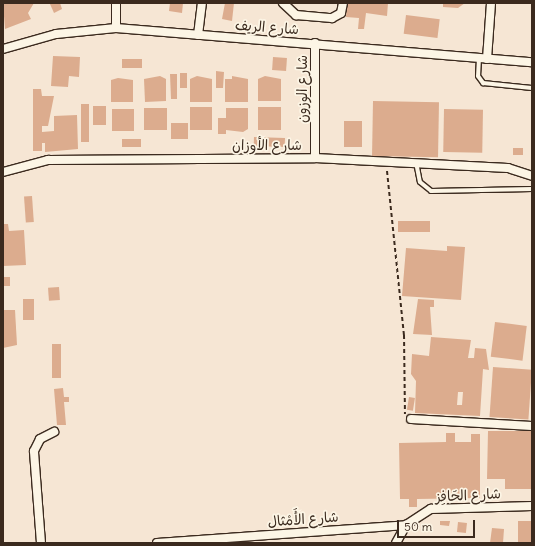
<!DOCTYPE html>
<html>
<head>
<meta charset="utf-8">
<style>
	body { margin:0 }
	#map { position:relative; width:535px; height:546px; overflow:hidden; background:#f6e6d4; font-family:Delius,"Playpen Sans Arabic",sans-serif }
	div>[style] { position:absolute }
	.building>* { inset:0; background:#dcac8e; transform-origin:0 0 }
	.path>* { height:2px; margin-top:-1px; transform-origin:0; background:repeating-linear-gradient(90deg,#3b2a1e 0 4px,transparent 0 7px) }
	.roads { filter:drop-shadow(1px 0 #3b2a1e) drop-shadow(-1px 0 #3b2a1e) drop-shadow(0 1px #3b2a1e) drop-shadow(0 -1px #3b2a1e) }
	.lane>* { height:4px; margin:-2px; padding:0 2px; transform-origin:2px; border-radius:2px; background:#fcf5e5 }
	.street>* { height:8px; margin:-4px; padding:0 4px; transform-origin:4px; border-radius:4px; background:#fcf5e5 }
	span { translate:-50% -50%; white-space:nowrap; text-align:center; line-height:1.15; -webkit-text-stroke:3.5px #fcf5e5; paint-order:stroke }
	.street-label { font-size:14px; color:#3b2a1e }
	.frame { position:absolute; inset:0; border:4px solid #3b2a1e; pointer-events:none }
	.scale { position:absolute; left:397px; top:520px; width:78px; height:18px; box-sizing:border-box; border:2px solid #3b2a1e; border-top:0; padding-left:5px; font-size:12px; line-height:14px; white-space:nowrap; color:#3b2a1e; -webkit-text-stroke:3px #fcf5e5; paint-order:stroke }
</style>
</head>
<body>
<div id="map">
	<div class="building">
		<i style="clip-path:polygon(3px 3px,34px 3px,28px 13px,31px 19px,5px 29px)"></i>
		<i style="clip-path:polygon(60px 3px,62px 9px,54px 13px,50px 4px)"></i>
		<i style="clip-path:polygon(170px 3px,183px 3px,182px 13px,169px 11px)"></i>
		<i style="clip-path:polygon(225px 3px,234px 3px,232px 21px,222px 19px)"></i>
		<i style="clip-path:polygon(347px 3px,388px 3px,387px 16px,366px 13px,364px 29px,358px 29px,359px 18px,346px 17px)"></i>
		<i style="clip-path:polygon(443px 3px,465px 3px,458px 8px,443px 7px)"></i>
		<i style="left:406px;top:15px;width:34px;height:19px;rotate:7deg"></i>
		<i style="clip-path:polygon(53px 56px,80px 57px,79px 77px,69px 76px,68px 87px,51px 86px)"></i>
		<i style="left:273px;top:57px;width:14px;height:13px;rotate:4deg"></i>
		<i style="left:122px;top:59px;width:20px;height:9px"></i>
		<i style="clip-path:polygon(216px 71px,224px 72px,223px 88px,216px 88px)"></i>
		<i style="left:180px;top:73px;width:7px;height:15px"></i>
		<i style="clip-path:polygon(170px 74px,177px 74px,177px 99px,171px 99px)"></i>
		<i style="clip-path:polygon(160px 76px,166px 79px,166px 101px,145px 102px,144px 79px)"></i>
		<i style="clip-path:polygon(197px 76px,212px 79px,212px 102px,190px 102px,190px 79px)"></i>
		<i style="clip-path:polygon(232px 76px,248px 79px,248px 102px,225px 102px,225px 79px,232px 79px)"></i>
		<i style="clip-path:polygon(265px 76px,281px 79px,281px 101px,258px 101px,258px 79px)"></i>
		<i style="clip-path:polygon(118px 78px,133px 80px,133px 102px,111px 102px,111px 80px)"></i>
		<i style="clip-path:polygon(33px 89px,41px 89px,42px 96px,54px 96px,48px 126px,42px 126px,42px 132px,54px 131px,54px 116px,77px 115px,78px 149px,45px 152px,45px 143px,42px 143px,42px 151px,33px 151px)"></i>
		<i style="left:373px;top:101px;width:66px;height:55px;rotate:1deg"></i>
		<i style="left:89px;top:104px;width:38px;height:8px;rotate:90deg"></i>
		<i style="left:93px;top:106px;width:13px;height:19px"></i>
		<i style="left:190px;top:107px;width:22px;height:23px"></i>
		<i style="left:258px;top:107px;width:23px;height:23px"></i>
		<i style="left:144px;top:108px;width:23px;height:22px"></i>
		<i style="clip-path:polygon(226px 108px,248px 108px,248px 129px,243px 132px,226px 130px,226px 134px,218px 134px,218px 118px,226px 118px)"></i>
		<i style="left:112px;top:109px;width:22px;height:22px"></i>
		<i style="left:444px;top:109px;width:39px;height:43px;rotate:1deg"></i>
		<i style="left:344px;top:121px;width:18px;height:26px"></i>
		<i style="left:188px;top:123px;width:16px;height:17px;rotate:90deg"></i>
		<i style="left:254px;top:137px;width:31px;height:9px;rotate:2deg"></i>
		<i style="left:122px;top:139px;width:19px;height:8px"></i>
		<i style="left:513px;top:148px;width:10px;height:7px"></i>
		<i style="left:32px;top:196px;width:26px;height:8px;rotate:86deg"></i>
		<i style="left:398px;top:221px;width:32px;height:11px"></i>
		<i style="clip-path:polygon(3px 224px,8px 224px,9px 231px,24px 230px,26px 265px,3px 266px)"></i>
		<i style="clip-path:polygon(447px 246px,465px 247px,461px 300px,402px 296px,406px 248px,447px 251px)"></i>
		<i style="left:3px;top:277px;width:7px;height:9px"></i>
		<i style="left:59px;top:287px;width:13px;height:11px;rotate:86deg"></i>
		<i style="left:23px;top:299px;width:11px;height:21px"></i>
		<i style="clip-path:polygon(418px 299px,434px 300px,434px 307px,430px 307px,432px 335px,413px 334px)"></i>
		<i style="clip-path:polygon(3px 310px,15px 310px,17px 345px,3px 348px)"></i>
		<i style="left:495px;top:322px;width:32px;height:35px;rotate:7deg"></i>
		<i style="clip-path:polygon(evenodd,431px 337px,471px 340px,468px 358px,474px 358px,475px 348px,486px 349px,489px 370px,483px 369px,480px 416px,415px 413px,416px 381px,411px 374px,412px 354px,429px 356px,431px 337px,458px 392px,463px 392px,462px 405px,457px 405px,458px 392px)"></i>
		<i style="left:52px;top:344px;width:9px;height:34px"></i>
		<i style="left:493px;top:367px;width:39px;height:50px;rotate:4deg"></i>
		<i style="clip-path:polygon(63px 388px,64px 397px,69px 397px,69px 402px,64px 402px,66px 425px,57px 425px,54px 389px)"></i>
		<i style="left:409px;top:397px;width:6px;height:13px;rotate:9deg"></i>
		<i style="clip-path:polygon(488px 431px,532px 431px,532px 489px,505px 489px,505px 479px,487px 479px)"></i>
		<i style="clip-path:polygon(446px 433px,455px 433px,455px 442px,471px 442px,471px 434px,480px 434px,480px 498px,417px 499px,417px 507px,409px 507px,409px 499px,400px 499px,399px 443px,446px 442px)"></i>
		<i style="clip-path:polygon(440px 521px,450px 521px,449px 526px,440px 525px)"></i>
		<i style="left:518px;top:521px;width:14px;height:22px"></i>
		<i style="left:458px;top:522px;width:9px;height:10px;rotate:6deg"></i>
		<i style="clip-path:polygon(492px 528px,504px 529px,503px 543px,490px 543px)"></i>
	</div>
	<div class="path">
		<i style="left:387px;top:171px;width:165px;rotate:84.1deg"></i>
		<i style="left:404px;top:335px;width:79px;rotate:89.3deg"></i>
	</div>
	<div class="roads">
		<div class="lane">
			<i style="left:479px;top:58px;width:18px;rotate:93deg"></i>
			<i style="left:478px;top:76px;width:9px;rotate:54deg"></i>
			<i style="left:483px;top:83px;width:49px;rotate:5.8deg"></i>
			<i style="left:416px;top:162px;width:20px;rotate:79deg"></i>
			<i style="left:420px;top:182px;width:14px;rotate:39deg"></i>
			<i style="left:431px;top:191px;width:101px;rotate:-1.1deg"></i>
		</div>
		<div class="street">
			<i style="left:116px;top:3px;width:25px;rotate:90deg"></i>
			<i style="left:283px;top:3px;width:18px;rotate:43deg"></i>
			<i style="left:296px;top:15px;width:36px;rotate:5deg"></i>
			<i style="left:332px;top:18px;width:10px;rotate:-29deg"></i>
			<i style="left:341px;top:13px;width:10px;rotate:-79deg"></i>
			<i style="left:198px;top:35px;width:32px;rotate:-83deg"></i>
			<i style="left:315px;top:43px;width:115px;rotate:90deg"></i>
			<i style="left:3px;top:49px;width:55px;rotate:-15.8deg"></i>
			<i style="left:56px;top:34px;width:60px;rotate:-5.7deg"></i>
			<i style="left:116px;top:28px;width:417px;rotate:4.7deg"></i>
			<i style="left:487px;top:59px;width:56px;rotate:-85.9deg"></i>
			<i style="left:3px;top:172px;width:47px;rotate:-14.9deg"></i>
			<i style="left:48px;top:160px;width:267px;rotate:-0.4deg"></i>
			<i style="left:315px;top:158px;width:193px;rotate:3deg"></i>
			<i style="left:508px;top:168px;width:25px;rotate:18deg"></i>
			<i style="left:411px;top:419px;width:121px;rotate:3.3deg"></i>
			<i style="left:41px;top:543px;width:92px;rotate:-94.4deg"></i>
			<i style="left:34px;top:451px;width:13px;rotate:-63deg"></i>
			<i style="left:40px;top:439px;width:16px;rotate:-27deg"></i>
			<i style="left:157px;top:543px;width:250px;rotate:-4.1deg"></i>
			<i style="left:396px;top:543px;width:21px;rotate:-61deg"></i>
			<i style="left:406px;top:525px;width:30px;rotate:-33deg"></i>
			<i style="left:431px;top:509px;width:101px;rotate:-1.7deg"></i>
		</div>
	</div>
	<div class="street-label">
		<span style="left:267px;top:27px;rotate:4deg">شارع الريف</span>
		<span style="left:302px;top:89px;rotate:-90deg">شارع الوزون</span>
		<span style="left:267px;top:145px">شارع الأوزان</span>
		<span style="left:468px;top:495px;rotate:-3deg">شارع الحَافِز</span>
		<span style="left:303px;top:519px;rotate:-4deg">شارع الأَمْثال</span>
	</div>
	<div class="frame"></div>
	<div class="scale">50 m</div>
</div>
</body>
</html>
